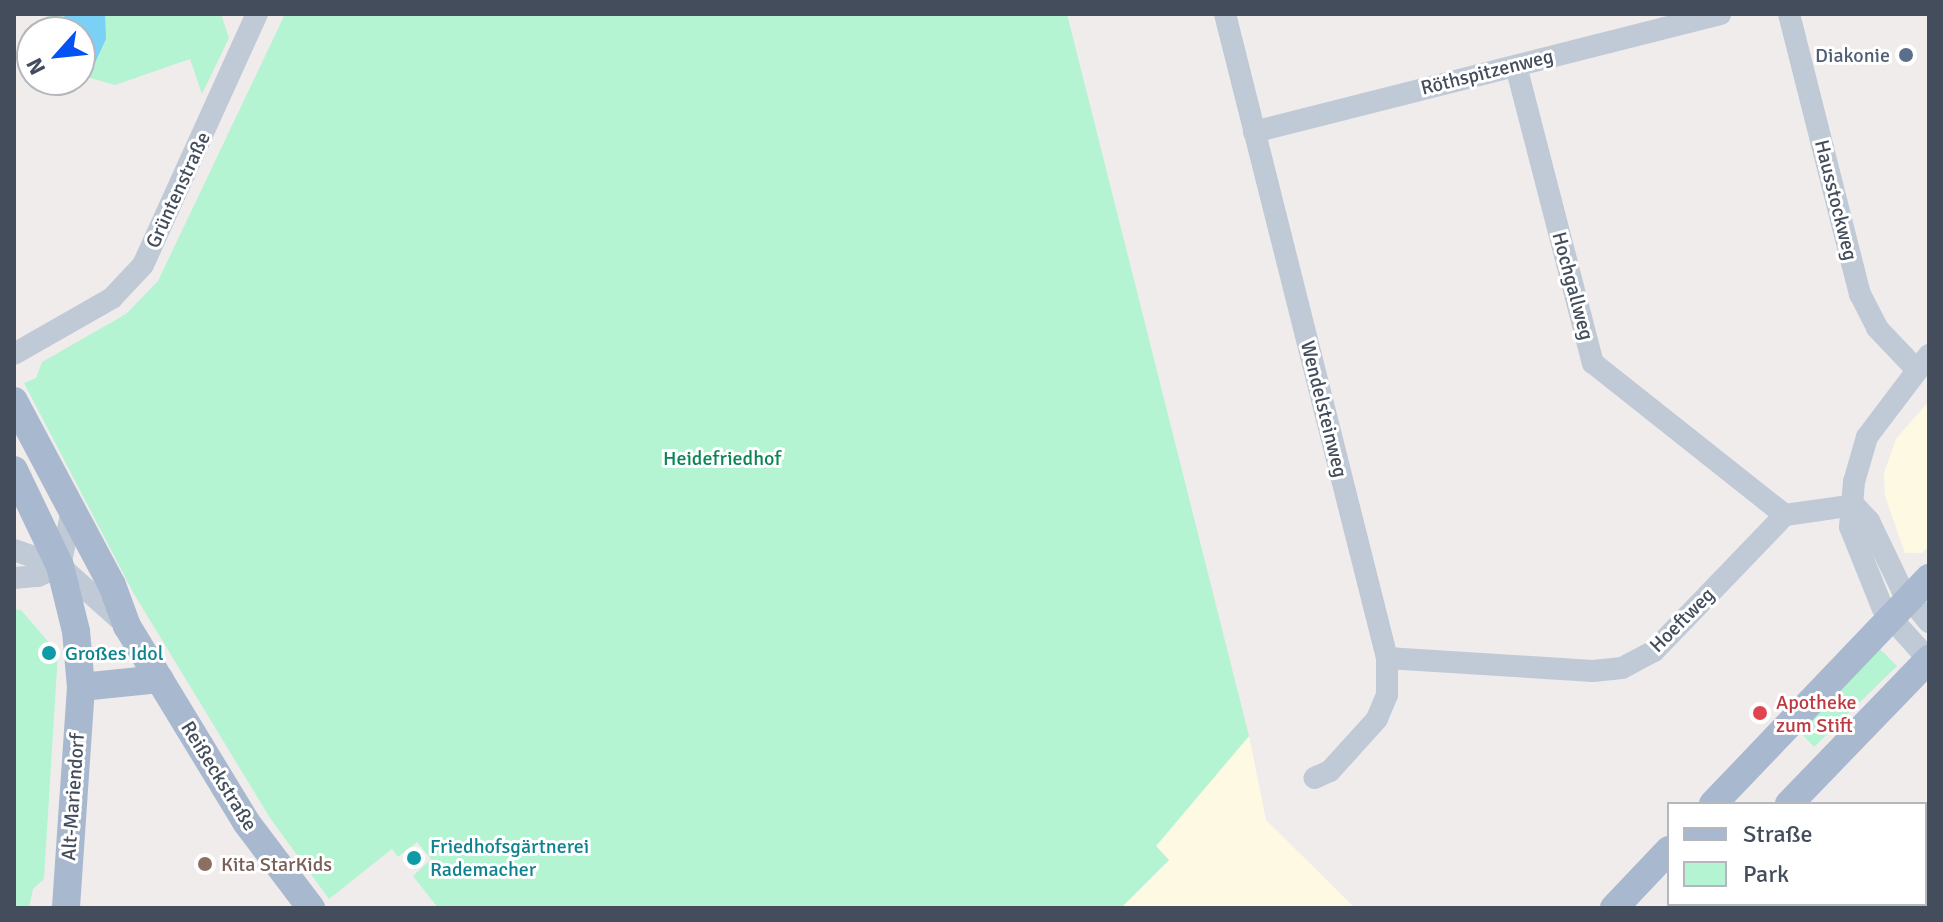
<!DOCTYPE html>
<html>
<head>
<meta charset="utf-8">
<style>
	body { margin:0 }
	#map { position:relative; width:1943px; height:922px; overflow:hidden; background:#f0ecec; font-family:Signika,sans-serif }
	div>[style] { position:absolute }
	.commercial>* { inset:0; background:#fef9e2 }
	.green>* { inset:0; background:#b4f4d3 }
	.water>* { inset:0; background:#7bd0f6 }
	.minor>* { height:22px; margin:-11px; padding:0 11px; transform-origin:11px; border-radius:11px; background:#c0cad6 }
	.major>* { height:28px; margin:-14px; padding:0 14px; transform-origin:14px; border-radius:14px; background:#a8b8cf }
	.dots>* { width:22px; height:22px; translate:-50% -50%; box-sizing:border-box; border:4px solid #fff; border-radius:50% }
	span { translate:-50% -50%; white-space:nowrap; text-align:center; line-height:1.15; -webkit-text-stroke:6px #fff; paint-order:stroke }
	.service-label { font-size:20px; color:#4e5e75 }
	.right { translate:-100% -50%; text-align:right }
	.street-label { font-size:20px; color:#434d5c }
	.park-label { font-size:20px; color:#0b8555 }
	.culture-label { font-size:20px; color:#0d838f }
	.left { translate:0 -50%; text-align:left }
	.health-label { font-size:20px; color:#be3a42 }
	.education-label { font-size:20px; color:#785e54 }
	.frame { position:absolute; inset:0; border:16px solid #434d5c; pointer-events:none }
	.legend { position:absolute; left:1667px; top:802px; width:260px; height:104px; box-sizing:border-box; background:#fff; border:2px solid #b4b8be; margin:0; padding:10px 14px; list-style:none; font-size:24px; color:#434d5c }
	.legend li { display:flex; align-items:center; gap:16px; height:40px }
	.legend b { width:40px; border:2px solid #b4b8be }
	.north { position:absolute; left:16px; top:16px; width:80px; height:80px; box-sizing:border-box; background:#fff; border:2px solid #b4b8be; border-radius:50%; rotate:243deg; font-size:22px; font-weight:700; line-height:32px; text-align:center; color:#434d5c }
	.north::after { content:''; display:block; margin:auto; width:28px; height:36px; background:#0352f3; clip-path:polygon(50% 0,100% 100%,50% 72%,0 100%) }
</style>
</head>
<body>
<div id="map">
	<div class="commercial">
		<i style="clip-path:polygon(1929px 401px,1929px 546px,1922px 553px,1905px 553px,1885px 496px,1884px 473px,1896px 439px)"></i>
		<i style="clip-path:polygon(1249px 736px,1266px 820px,1355px 908px,1121px 908px,1169px 860px,1156px 846px)"></i>
	</div>
	<div class="green">
		<i style="clip-path:polygon(46px 14px,221px 14px,229px 38px,202px 94px,190px 59px,115px 85px,80px 75px,80px 32px,53px 32px)"></i>
		<i style="clip-path:polygon(285px 14px,1067px 14px,1249px 736px,1156px 846px,1169px 860px,1121px 908px,438px 908px,413px 876px,431px 859px,417px 842px,398px 857px,392px 849px,329px 899px,270px 818px,134px 594px,24px 383px,36px 378px,42px 362px,126px 314px,158px 281px)"></i>
		<i style="clip-path:polygon(14px 609px,21px 610px,58px 653px,44px 879px,33px 889px,29px 908px,14px 908px)"></i>
		<i style="clip-path:polygon(1878px 647px,1897px 666px,1814px 747px,1800px 732px)"></i>
	</div>
	<div class="water">
		<i style="clip-path:polygon(64px 14px,105px 14px,106px 39px,93px 67px,80px 63px,80px 32px,66px 32px)"></i>
	</div>
	<div class="minor">
		<i style="left:1225px;top:14px;width:664px;rotate:75.88deg"></i>
		<i style="left:1387px;top:658px;width:37px;rotate:90deg"></i>
		<i style="left:1387px;top:695px;width:26px;rotate:113deg"></i>
		<i style="left:1377px;top:719px;width:70px;rotate:132.1deg"></i>
		<i style="left:1330px;top:771px;width:17px;rotate:156deg"></i>
		<i style="left:1789px;top:14px;width:289px;rotate:75.8deg"></i>
		<i style="left:1860px;top:294px;width:38px;rotate:63deg"></i>
		<i style="left:1877px;top:328px;width:57px;rotate:46.4deg"></i>
		<i style="left:1516px;top:66px;width:307px;rotate:75.5deg"></i>
		<i style="left:1593px;top:363px;width:245px;rotate:38.4deg"></i>
		<i style="left:1254px;top:132px;width:481px;rotate:-14.2deg"></i>
		<i style="left:14px;top:354px;width:113px;rotate:-29.7deg"></i>
		<i style="left:112px;top:298px;width:45px;rotate:-46.8deg"></i>
		<i style="left:143px;top:265px;width:276px;rotate:-65.6deg"></i>
		<i style="left:1929px;top:355px;width:103px;rotate:127.1deg"></i>
		<i style="left:1867px;top:437px;width:47px;rotate:106.1deg"></i>
		<i style="left:1854px;top:482px;width:45px;rotate:95.1deg"></i>
		<i style="left:1850px;top:527px;width:88px;rotate:68.1deg"></i>
		<i style="left:1883px;top:609px;width:69px;rotate:48deg"></i>
		<i style="left:1854px;top:505px;width:22px;rotate:47deg"></i>
		<i style="left:1869px;top:521px;width:76px;rotate:64.4deg"></i>
		<i style="left:1902px;top:590px;width:42px;rotate:49.8deg"></i>
		<i style="left:14px;top:550px;width:49px;rotate:19.2deg"></i>
		<i style="left:60px;top:566px;width:86px;rotate:41.7deg"></i>
		<i style="left:60px;top:566px;width:57px;rotate:-77.9deg"></i>
		<i style="left:14px;top:578px;width:24px;rotate:-5deg"></i>
		<i style="left:38px;top:576px;width:24px;rotate:-24deg"></i>
		<i style="left:1387px;top:658px;width:206px;rotate:3.6deg"></i>
		<i style="left:1593px;top:671px;width:29px;rotate:-6deg"></i>
		<i style="left:1622px;top:668px;width:36px;rotate:-28deg"></i>
		<i style="left:1654px;top:651px;width:189px;rotate:-46.1deg"></i>
		<i style="left:1785px;top:515px;width:70px;rotate:-8.2deg"></i>
	</div>
	<div class="major">
		<i style="left:14px;top:401px;width:208px;rotate:62deg"></i>
		<i style="left:112px;top:585px;width:44px;rotate:69.9deg"></i>
		<i style="left:127px;top:626px;width:229px;rotate:58.7deg"></i>
		<i style="left:246px;top:822px;width:108px;rotate:52.9deg"></i>
		<i style="left:14px;top:470px;width:106px;rotate:64.4deg"></i>
		<i style="left:60px;top:566px;width:67px;rotate:76.2deg"></i>
		<i style="left:76px;top:631px;width:56px;rotate:84.9deg"></i>
		<i style="left:81px;top:687px;width:222px;rotate:93.9deg"></i>
		<i style="left:81px;top:687px;width:79px;rotate:-5.8deg"></i>
		<i style="left:1713px;top:804px;width:313px;rotate:-46.3deg"></i>
		<i style="left:1789px;top:804px;width:202px;rotate:-46deg"></i>
		<i style="left:1614px;top:908px;width:80px;rotate:-46.5deg"></i>
		<i style="left:1689px;top:908px;width:6px;rotate:-45deg"></i>
	</div>
	<div class="dots">
		<i style="left:1906px;top:55px;background:#5c6f8a"></i>
		<i style="left:49px;top:653px;background:#0f9aa8"></i>
		<i style="left:1760px;top:713px;background:#e0444e"></i>
		<i style="left:414px;top:858px;background:#0f9aa8"></i>
		<i style="left:205px;top:864px;background:#8d6e63"></i>
	</div>
	<div class="service-label">
		<span class="right" style="left:1890px;top:55px">Diakonie</span>
	</div>
	<div class="street-label">
		<span style="left:1487px;top:72px;rotate:-14deg">Röthspitzenweg</span>
		<span style="left:178px;top:190px;rotate:-65deg">Grüntenstraße</span>
		<span style="left:1836px;top:200px;rotate:76deg">Hausstockweg</span>
		<span style="left:1573px;top:286px;rotate:75deg">Hochgallweg</span>
		<span style="left:1324px;top:409px;rotate:76deg">Wendelsteinweg</span>
		<span style="left:1682px;top:620px;rotate:-45deg">Hoeftweg</span>
		<span style="left:219px;top:776px;rotate:58deg">Reißeckstraße</span>
		<span style="left:73px;top:797px;rotate:-86deg">Alt-Mariendorf</span>
	</div>
	<div class="park-label">
		<span style="left:722px;top:458px">Heidefriedhof</span>
	</div>
	<div class="culture-label">
		<span class="left" style="left:65px;top:653px">Großes Idol</span>
		<span class="left" style="left:430px;top:858px">Friedhofsgärtnerei<br>Rademacher</span>
	</div>
	<div class="health-label">
		<span class="left" style="left:1776px;top:714px">Apotheke<br>zum Stift</span>
	</div>
	<div class="education-label">
		<span class="left" style="left:221px;top:864px">Kita StarKids</span>
	</div>
	<div class="frame"></div>
	<ul class="legend">
	<li><b style="height:10px;background:#a8b8cf"></b>Straße</li>
	<li><b style="height:22px;background:#b4f4d3"></b>Park</li>
	</ul>
	<div class="north">N</div>
</div>
</body>
</html>
